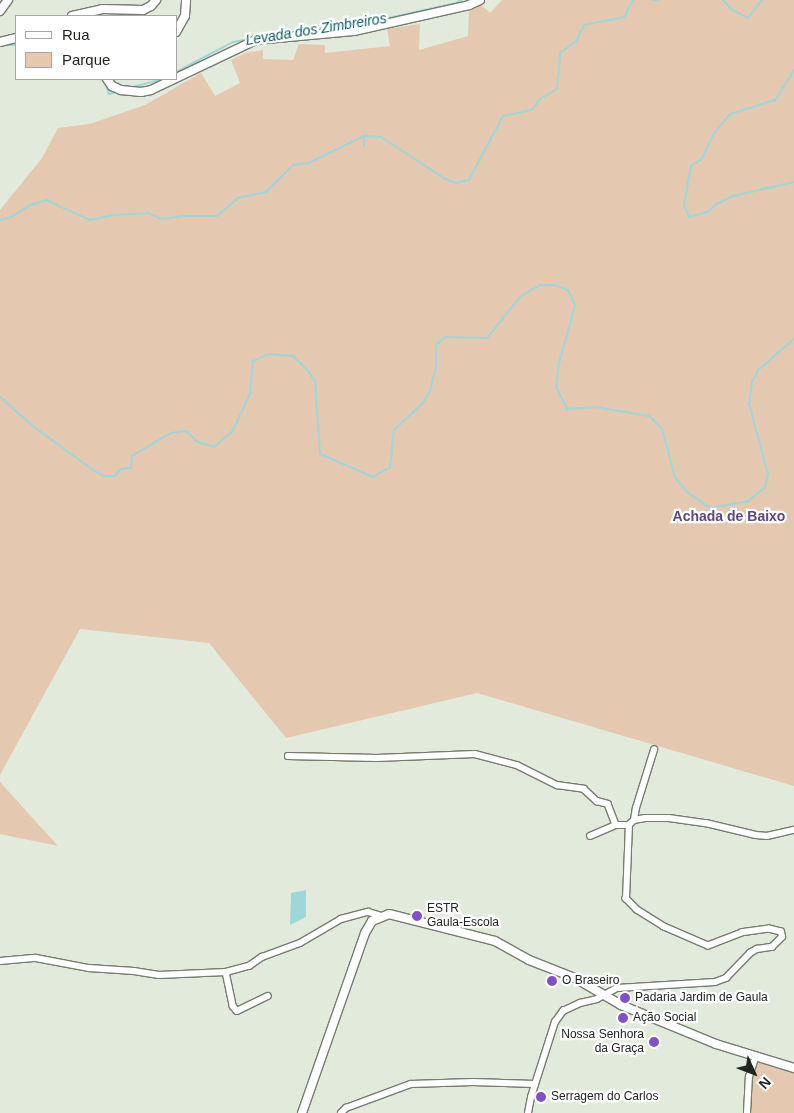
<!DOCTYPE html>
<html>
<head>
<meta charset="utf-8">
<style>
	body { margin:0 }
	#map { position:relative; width:794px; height:1113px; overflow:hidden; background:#e2ebdb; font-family:Helvetica,sans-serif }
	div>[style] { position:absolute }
	.green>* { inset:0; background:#e4c8af }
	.water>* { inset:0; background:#9dd7d9 }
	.stream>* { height:2px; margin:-1px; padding:0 1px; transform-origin:1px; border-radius:1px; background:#9dd7d9 }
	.roads { filter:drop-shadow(1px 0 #757d6f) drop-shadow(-1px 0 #757d6f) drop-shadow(0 1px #757d6f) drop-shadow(0 -1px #757d6f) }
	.street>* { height:5.5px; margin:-2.75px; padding:0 2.75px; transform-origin:2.75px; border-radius:2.75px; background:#fff }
	.secondary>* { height:8px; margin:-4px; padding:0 4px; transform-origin:4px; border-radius:4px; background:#fff }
	.dots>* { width:14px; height:14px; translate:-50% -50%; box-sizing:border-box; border:2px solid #fff; border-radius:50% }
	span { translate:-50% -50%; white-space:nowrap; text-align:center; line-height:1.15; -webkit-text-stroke:4.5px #fff; paint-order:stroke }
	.poi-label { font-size:12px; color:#222620 }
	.left { translate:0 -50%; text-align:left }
	.right { translate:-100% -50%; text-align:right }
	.water-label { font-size:14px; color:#065c5f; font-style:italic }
	.neighbourhood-label { font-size:14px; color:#5c4684; font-weight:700 }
	.legend { position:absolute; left:15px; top:15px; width:162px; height:65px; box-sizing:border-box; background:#fff; border:1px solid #a7a8a6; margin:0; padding:6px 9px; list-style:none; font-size:15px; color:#222620 }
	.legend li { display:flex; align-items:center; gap:10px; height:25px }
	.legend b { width:25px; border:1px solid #a7a8a6 }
	.north { position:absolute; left:729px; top:1048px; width:50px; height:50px; -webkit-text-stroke:4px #fff; paint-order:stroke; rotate:133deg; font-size:14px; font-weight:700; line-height:20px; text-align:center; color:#222620 }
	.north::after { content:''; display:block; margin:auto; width:18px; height:22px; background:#222620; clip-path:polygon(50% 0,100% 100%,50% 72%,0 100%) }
</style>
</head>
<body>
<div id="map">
	<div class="green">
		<i style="clip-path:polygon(502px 0,794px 0,794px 786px,477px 693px,286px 738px,209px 643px,80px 629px,0 775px,0 210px,42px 158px,58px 128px,90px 124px,145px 105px,201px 73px,215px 96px,240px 83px,231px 60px,246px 53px,263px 50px,263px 59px,293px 60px,299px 44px,325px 45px,325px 53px,390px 46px,387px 29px,420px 24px,419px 50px,468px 36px,469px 12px,481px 5px,490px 13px)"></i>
		<i style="clip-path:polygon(0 782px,58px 846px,0 834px)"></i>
		<i style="clip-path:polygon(756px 1056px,794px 1068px,794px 1113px,747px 1113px,749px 1077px)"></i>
	</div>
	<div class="water">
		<i style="clip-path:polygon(306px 890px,306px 917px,290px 925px,291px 893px)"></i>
	</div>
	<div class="stream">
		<i style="left:652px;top:0;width:6px"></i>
		<i style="left:723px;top:0;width:12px;rotate:48deg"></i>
		<i style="left:731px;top:9px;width:19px;rotate:28deg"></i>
		<i style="left:748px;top:18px;width:23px;rotate:-52deg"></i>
		<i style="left:272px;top:35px;width:108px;rotate:-8deg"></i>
		<i style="left:379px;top:20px;width:79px;rotate:-12.4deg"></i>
		<i style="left:456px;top:3px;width:6px;rotate:-31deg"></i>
		<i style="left:4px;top:45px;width:12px"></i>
		<i style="left:794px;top:70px;width:36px;rotate:122deg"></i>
		<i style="left:775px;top:100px;width:47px;rotate:162.7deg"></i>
		<i style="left:730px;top:114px;width:27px;rotate:129deg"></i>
		<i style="left:713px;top:135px;width:26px;rotate:115deg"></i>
		<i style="left:702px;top:159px;width:13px;rotate:148deg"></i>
		<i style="left:691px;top:166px;width:40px;rotate:100deg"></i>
		<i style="left:684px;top:205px;width:13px;rotate:67deg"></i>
		<i style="left:689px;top:217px;width:20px;rotate:-15deg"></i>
		<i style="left:708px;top:212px;width:11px;rotate:-45deg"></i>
		<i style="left:716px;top:204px;width:19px;rotate:-25deg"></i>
		<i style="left:733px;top:196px;width:63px;rotate:-12.9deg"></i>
		<i style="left:176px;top:72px;width:64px;rotate:-27.8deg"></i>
		<i style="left:233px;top:42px;width:17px;rotate:-10deg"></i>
		<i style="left:99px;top:79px;width:5px;rotate:11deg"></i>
		<i style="left:104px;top:80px;width:15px;rotate:70deg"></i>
		<i style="left:109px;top:94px;width:7px;rotate:-16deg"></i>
		<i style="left:133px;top:87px;width:30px;rotate:-15deg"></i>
		<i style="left:364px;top:136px;width:10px;rotate:90deg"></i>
		<i style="left:0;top:220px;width:11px;rotate:-15deg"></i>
		<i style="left:11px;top:217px;width:23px;rotate:-31deg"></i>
		<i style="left:31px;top:205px;width:16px;rotate:-18deg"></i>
		<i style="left:46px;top:200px;width:48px;rotate:24.4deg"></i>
		<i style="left:90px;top:220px;width:24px;rotate:-12deg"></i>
		<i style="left:113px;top:215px;width:35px;rotate:-3deg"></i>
		<i style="left:148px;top:213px;width:15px;rotate:23deg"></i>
		<i style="left:162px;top:219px;width:22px;rotate:-8deg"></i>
		<i style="left:184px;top:216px;width:33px"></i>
		<i style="left:217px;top:216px;width:28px;rotate:-41deg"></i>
		<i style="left:238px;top:198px;width:29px;rotate:-12deg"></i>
		<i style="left:266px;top:192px;width:38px;rotate:-45deg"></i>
		<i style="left:293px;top:165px;width:16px;rotate:-7deg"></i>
		<i style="left:309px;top:163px;width:61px;rotate:-26.1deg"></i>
		<i style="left:364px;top:136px;width:17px;rotate:3deg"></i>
		<i style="left:381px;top:137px;width:79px;rotate:33.1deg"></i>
		<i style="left:447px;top:180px;width:9px;rotate:18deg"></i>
		<i style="left:456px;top:183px;width:13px;rotate:-13deg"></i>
		<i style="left:469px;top:180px;width:72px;rotate:-62deg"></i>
		<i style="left:503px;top:116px;width:30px;rotate:-12deg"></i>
		<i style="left:532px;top:110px;width:14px;rotate:-54deg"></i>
		<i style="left:540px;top:99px;width:20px;rotate:-30deg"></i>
		<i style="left:557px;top:89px;width:36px;rotate:-85deg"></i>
		<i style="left:560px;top:53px;width:20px;rotate:-37deg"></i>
		<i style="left:576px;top:41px;width:18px;rotate:-63deg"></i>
		<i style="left:584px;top:25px;width:41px;rotate:-11.3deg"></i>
		<i style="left:624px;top:17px;width:19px;rotate:-62deg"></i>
		<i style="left:0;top:397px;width:45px;rotate:41.4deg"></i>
		<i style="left:34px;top:427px;width:73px;rotate:36.1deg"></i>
		<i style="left:93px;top:470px;width:13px;rotate:29deg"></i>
		<i style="left:104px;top:476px;width:11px"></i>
		<i style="left:115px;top:476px;width:9px;rotate:-49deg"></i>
		<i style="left:121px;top:469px;width:10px;rotate:-6deg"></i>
		<i style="left:131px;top:468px;width:12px;rotate:-85deg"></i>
		<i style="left:132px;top:456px;width:45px;rotate:-30.5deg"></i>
		<i style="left:171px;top:433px;width:15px;rotate:-8deg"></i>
		<i style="left:186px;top:431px;width:16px;rotate:43deg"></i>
		<i style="left:198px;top:442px;width:17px;rotate:17deg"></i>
		<i style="left:214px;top:447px;width:23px;rotate:-40deg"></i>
		<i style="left:232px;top:432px;width:42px;rotate:-64.7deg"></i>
		<i style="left:250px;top:394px;width:33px;rotate:-85deg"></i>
		<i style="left:253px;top:361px;width:17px;rotate:-24deg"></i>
		<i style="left:269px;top:354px;width:24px;rotate:5deg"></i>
		<i style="left:293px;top:356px;width:21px;rotate:45deg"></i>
		<i style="left:308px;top:371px;width:12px;rotate:55deg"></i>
		<i style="left:315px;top:381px;width:73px;rotate:86.1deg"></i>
		<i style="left:320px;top:454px;width:58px;rotate:23.5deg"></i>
		<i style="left:373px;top:477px;width:20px;rotate:-30deg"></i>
		<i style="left:390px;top:467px;width:37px;rotate:-84deg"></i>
		<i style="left:394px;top:430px;width:38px;rotate:-43deg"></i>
		<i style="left:422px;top:404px;width:15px;rotate:-58deg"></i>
		<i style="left:430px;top:391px;width:25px;rotate:-76deg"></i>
		<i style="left:436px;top:367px;width:22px;rotate:-90deg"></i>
		<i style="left:436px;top:345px;width:12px;rotate:-42deg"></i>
		<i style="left:445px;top:337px;width:42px;rotate:1.4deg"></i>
		<i style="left:487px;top:338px;width:53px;rotate:-51.2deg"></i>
		<i style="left:520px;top:297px;width:23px;rotate:-31deg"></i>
		<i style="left:540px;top:285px;width:14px"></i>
		<i style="left:554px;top:285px;width:15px;rotate:20deg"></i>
		<i style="left:568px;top:290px;width:17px;rotate:66deg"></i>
		<i style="left:575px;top:306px;width:59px;rotate:105.7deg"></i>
		<i style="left:559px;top:363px;width:24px;rotate:97deg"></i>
		<i style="left:556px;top:387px;width:25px;rotate:63deg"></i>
		<i style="left:567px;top:409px;width:28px;rotate:-4deg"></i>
		<i style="left:595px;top:407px;width:55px;rotate:9.5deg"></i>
		<i style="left:649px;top:416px;width:18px;rotate:45deg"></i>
		<i style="left:662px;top:429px;width:50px;rotate:74.8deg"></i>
		<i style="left:675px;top:477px;width:19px;rotate:51deg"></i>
		<i style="left:687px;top:492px;width:28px;rotate:35deg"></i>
		<i style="left:710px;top:508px;width:39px;rotate:-10deg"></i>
		<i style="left:748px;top:501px;width:22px;rotate:-39deg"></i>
		<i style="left:765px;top:487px;width:13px;rotate:-77deg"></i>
		<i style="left:768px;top:474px;width:73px;rotate:-105.2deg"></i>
		<i style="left:749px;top:404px;width:22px;rotate:-82deg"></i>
		<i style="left:752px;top:382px;width:13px;rotate:-63deg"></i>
		<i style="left:758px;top:370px;width:48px;rotate:-40.7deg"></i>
	</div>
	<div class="roads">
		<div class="street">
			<i style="left:288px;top:756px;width:89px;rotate:1.3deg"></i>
			<i style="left:377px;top:758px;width:98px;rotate:-2.3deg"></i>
			<i style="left:475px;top:754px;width:43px;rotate:14.7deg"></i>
			<i style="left:517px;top:765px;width:45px;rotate:26.6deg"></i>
			<i style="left:557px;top:785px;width:27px;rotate:8deg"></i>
			<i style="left:584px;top:789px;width:18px;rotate:43deg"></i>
			<i style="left:597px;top:801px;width:11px;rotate:15deg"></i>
			<i style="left:608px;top:804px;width:22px;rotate:69deg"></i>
			<i style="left:634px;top:820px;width:12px;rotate:-81deg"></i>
			<i style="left:636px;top:808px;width:61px;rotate:-72.8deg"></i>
			<i style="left:590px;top:836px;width:28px;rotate:-23deg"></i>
			<i style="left:616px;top:825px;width:13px"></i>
			<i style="left:0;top:961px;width:36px;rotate:-5deg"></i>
			<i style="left:36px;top:958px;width:54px;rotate:10.7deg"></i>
			<i style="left:89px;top:968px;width:45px;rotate:3.8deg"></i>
			<i style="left:134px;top:971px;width:25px;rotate:9deg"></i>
			<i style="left:159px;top:975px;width:67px;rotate:-2.6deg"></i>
			<i style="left:226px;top:972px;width:24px;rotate:-15deg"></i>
			<i style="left:249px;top:966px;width:16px;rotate:-35deg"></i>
			<i style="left:262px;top:957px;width:40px;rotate:-20.2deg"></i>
			<i style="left:300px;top:943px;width:48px;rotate:-30.3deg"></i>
			<i style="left:341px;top:919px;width:28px;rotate:-15deg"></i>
			<i style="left:368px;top:912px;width:15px;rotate:16deg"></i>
			<i style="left:226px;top:972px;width:35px;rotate:78deg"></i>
			<i style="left:233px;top:1006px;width:6px;rotate:51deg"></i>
			<i style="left:237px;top:1011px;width:34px;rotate:-26deg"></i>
			<i style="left:341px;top:1113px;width:7px;rotate:-45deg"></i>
			<i style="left:346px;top:1108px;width:69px;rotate:-20.3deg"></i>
			<i style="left:411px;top:1084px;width:62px;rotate:-1.8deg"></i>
			<i style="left:473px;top:1082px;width:62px;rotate:1.8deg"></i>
			<i style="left:528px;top:1113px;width:16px;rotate:-79deg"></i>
			<i style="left:531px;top:1097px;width:79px;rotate:-72.3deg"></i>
			<i style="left:555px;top:1022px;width:14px;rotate:-54deg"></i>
			<i style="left:563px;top:1011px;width:19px;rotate:-25deg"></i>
			<i style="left:580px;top:1003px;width:17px;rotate:-13deg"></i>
			<i style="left:597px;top:999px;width:23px;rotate:-29deg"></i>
			<i style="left:617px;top:988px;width:98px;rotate:-3.5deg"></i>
			<i style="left:715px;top:982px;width:12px;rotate:-20deg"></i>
			<i style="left:726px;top:978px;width:35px;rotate:-46deg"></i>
			<i style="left:750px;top:953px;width:8px;rotate:-30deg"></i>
			<i style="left:757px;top:949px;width:15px;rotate:-8deg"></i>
			<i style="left:772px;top:947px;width:14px;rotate:-45deg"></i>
			<i style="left:782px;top:937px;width:5px;rotate:-101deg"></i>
			<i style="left:781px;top:932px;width:12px;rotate:-166deg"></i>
			<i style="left:769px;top:929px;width:27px;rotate:172deg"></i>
			<i style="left:742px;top:933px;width:36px;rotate:159deg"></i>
			<i style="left:708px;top:946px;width:48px;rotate:-156.6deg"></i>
			<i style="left:664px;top:927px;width:32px;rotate:-148deg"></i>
			<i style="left:637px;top:910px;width:16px;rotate:-135deg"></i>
			<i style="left:626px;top:899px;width:74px;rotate:-87.7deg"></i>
			<i style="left:629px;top:825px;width:7px;rotate:-45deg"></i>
			<i style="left:634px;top:820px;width:11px;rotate:-10deg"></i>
			<i style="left:645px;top:818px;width:24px"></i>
			<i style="left:669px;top:818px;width:37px;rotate:8deg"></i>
			<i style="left:706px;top:823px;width:51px;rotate:13.5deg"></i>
			<i style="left:756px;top:835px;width:11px;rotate:5deg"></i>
			<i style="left:767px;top:836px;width:28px;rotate:-13deg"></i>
			<i style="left:747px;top:1113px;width:36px;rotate:-87deg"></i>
			<i style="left:749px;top:1077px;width:22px;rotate:-72deg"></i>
		</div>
		<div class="secondary">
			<i style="left:0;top:11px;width:14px;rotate:-54deg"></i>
			<i style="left:72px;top:16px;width:31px;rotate:-13deg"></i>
			<i style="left:102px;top:9px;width:41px;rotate:1.4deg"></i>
			<i style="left:143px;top:10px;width:9px;rotate:-27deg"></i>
			<i style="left:151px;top:6px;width:8px;rotate:-50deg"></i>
			<i style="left:176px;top:32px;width:18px;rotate:-61deg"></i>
			<i style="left:185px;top:16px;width:16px;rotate:-86deg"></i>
			<i style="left:0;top:42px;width:16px;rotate:-14deg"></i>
			<i style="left:107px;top:79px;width:9px;rotate:54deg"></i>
			<i style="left:112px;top:86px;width:10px;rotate:24deg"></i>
			<i style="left:121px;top:90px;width:20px;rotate:6deg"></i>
			<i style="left:141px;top:92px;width:10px;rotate:-11deg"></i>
			<i style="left:151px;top:90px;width:116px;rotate:-25.5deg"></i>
			<i style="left:256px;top:40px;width:98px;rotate:-5.2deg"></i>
			<i style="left:354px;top:31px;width:118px;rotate:-12.7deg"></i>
			<i style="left:469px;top:5px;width:12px;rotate:-24deg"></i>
			<i style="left:302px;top:1113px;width:191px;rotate:-70.7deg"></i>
			<i style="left:365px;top:933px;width:14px;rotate:-60deg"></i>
			<i style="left:372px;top:921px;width:18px;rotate:-22deg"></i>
			<i style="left:389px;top:914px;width:109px;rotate:14.3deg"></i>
			<i style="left:495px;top:941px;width:39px;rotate:29deg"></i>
			<i style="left:529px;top:960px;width:49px;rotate:21.4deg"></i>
			<i style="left:575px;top:978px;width:53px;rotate:30.4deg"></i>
			<i style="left:621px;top:1005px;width:103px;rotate:22.3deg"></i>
			<i style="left:716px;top:1044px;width:82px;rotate:17.1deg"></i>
		</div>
	</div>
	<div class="dots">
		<i style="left:417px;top:916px;background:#8050c8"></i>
		<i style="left:552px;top:981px;background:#8050c8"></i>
		<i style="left:625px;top:998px;background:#8050c8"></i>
		<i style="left:623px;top:1018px;background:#8050c8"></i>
		<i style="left:654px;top:1042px;background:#8050c8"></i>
		<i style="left:541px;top:1097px;background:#8050c8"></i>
	</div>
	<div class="poi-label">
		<span class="left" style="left:427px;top:916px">ESTR<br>Gaula-Escola</span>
		<span class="left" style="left:562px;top:981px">O Braseiro</span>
		<span class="left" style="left:635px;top:998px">Padaria Jardim de Gaula</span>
		<span class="left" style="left:633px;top:1018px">Ação Social</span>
		<span class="right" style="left:644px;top:1042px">Nossa Senhora<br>da Graça</span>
		<span class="left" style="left:551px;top:1097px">Serragem do Carlos</span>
	</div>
	<div class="water-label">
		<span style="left:316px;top:29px;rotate:-9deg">Levada dos Zimbreiros</span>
	</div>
	<div class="neighbourhood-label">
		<span style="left:729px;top:516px">Achada de Baixo</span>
	</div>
	<ul class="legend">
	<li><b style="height:6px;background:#fff"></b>Rua</li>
	<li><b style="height:14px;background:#e4c8af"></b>Parque</li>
	</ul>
	<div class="north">N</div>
</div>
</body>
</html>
